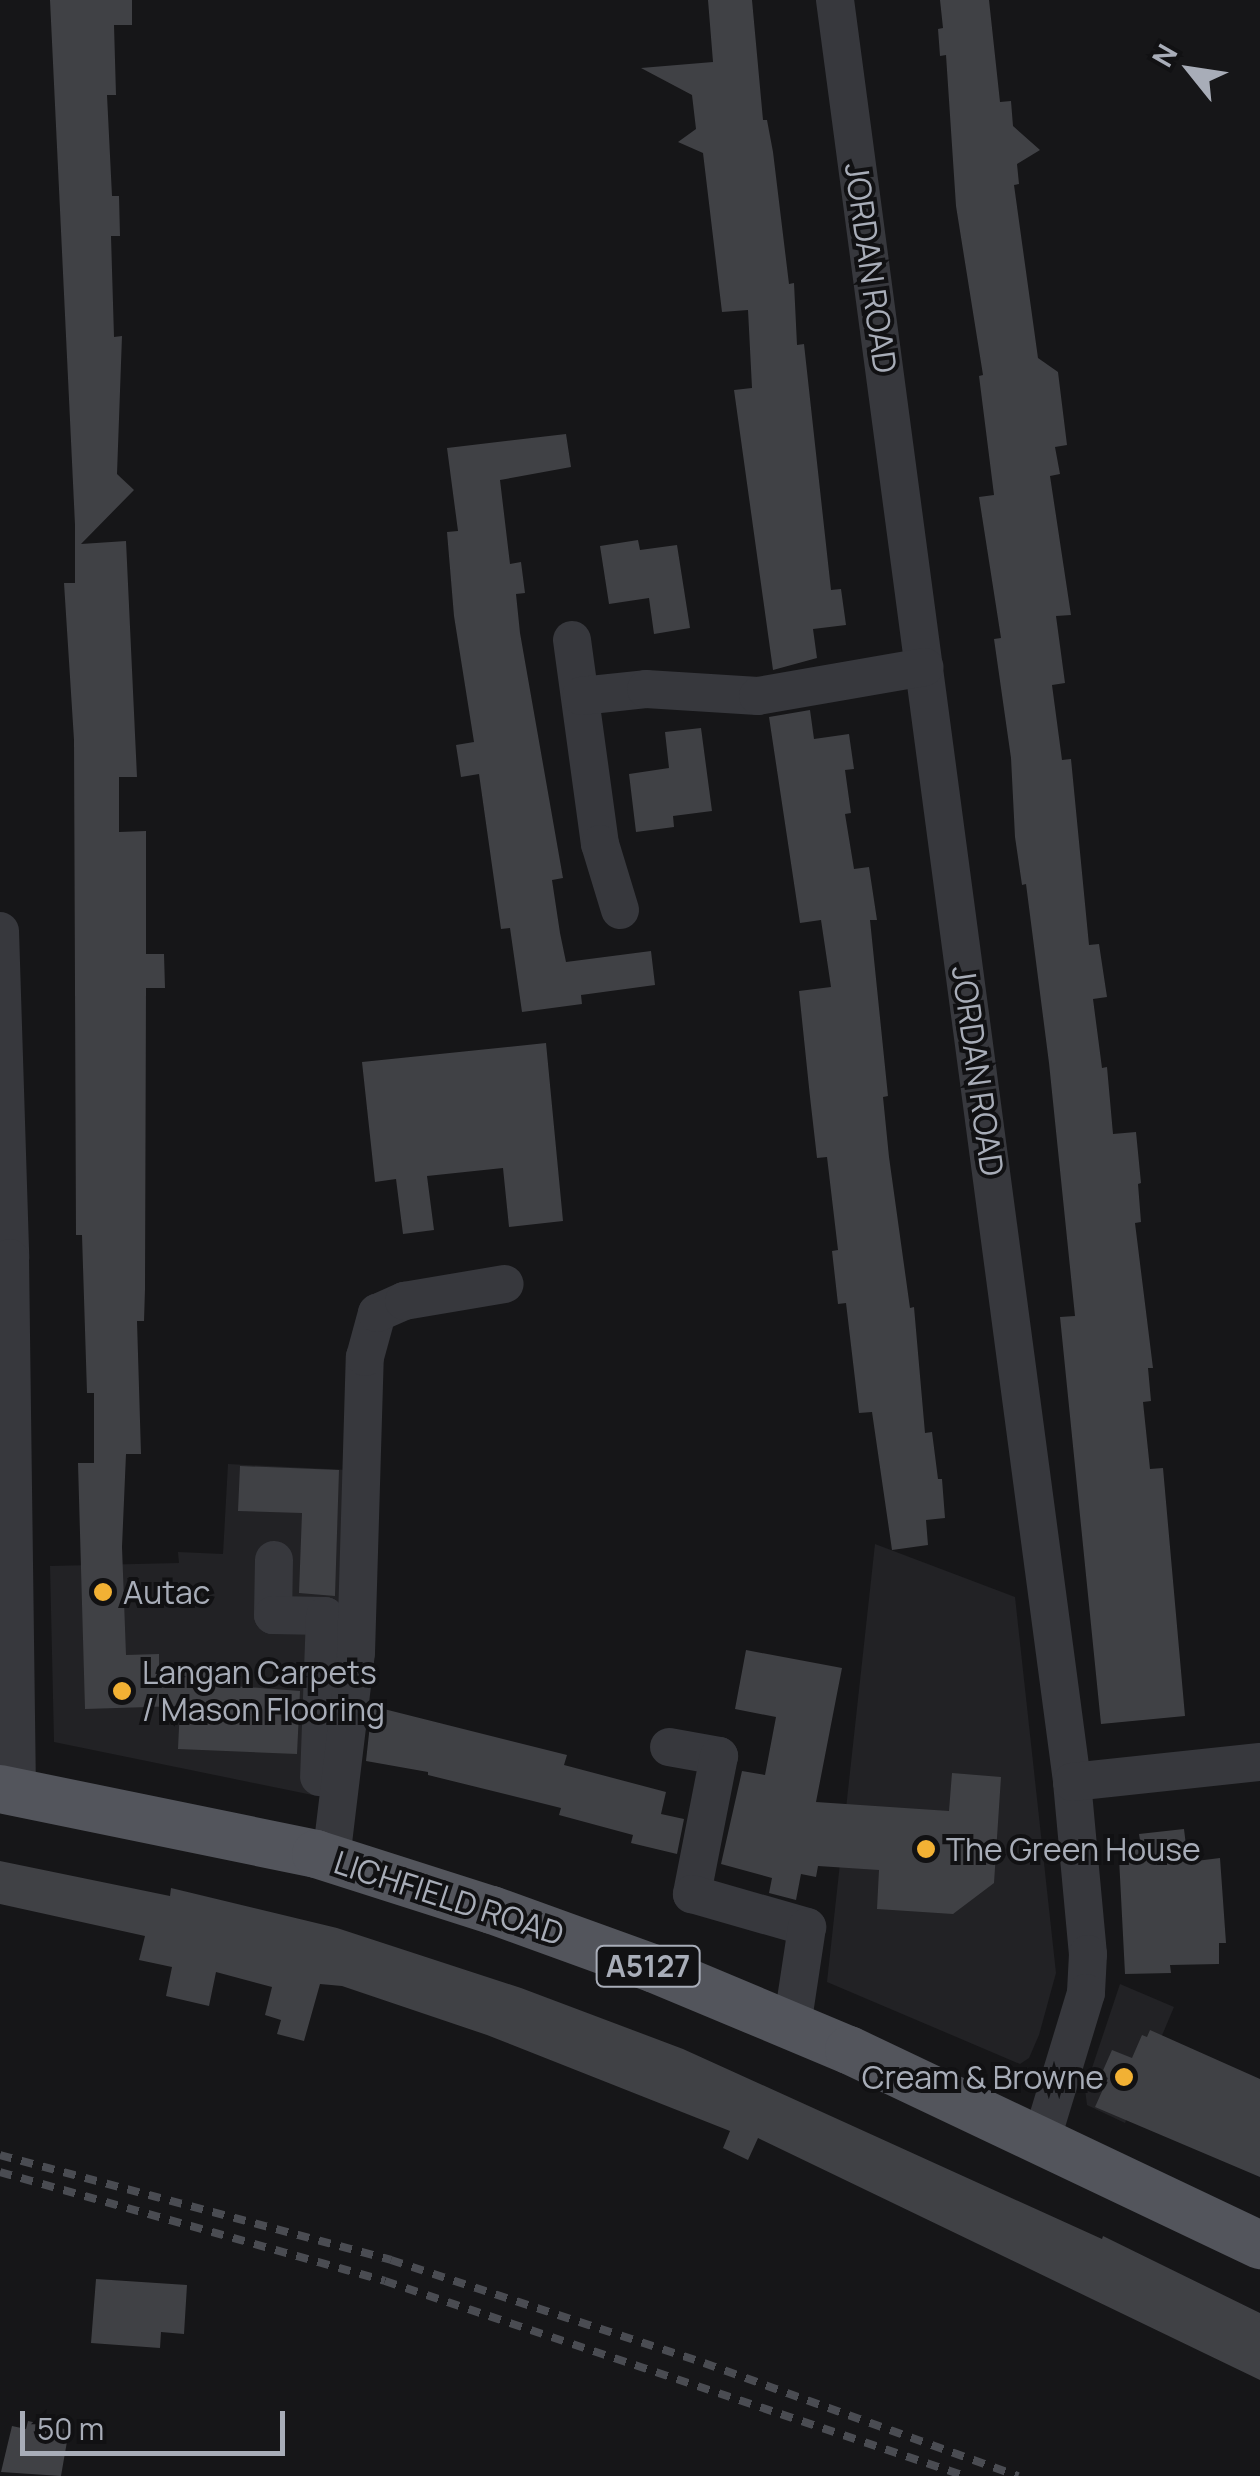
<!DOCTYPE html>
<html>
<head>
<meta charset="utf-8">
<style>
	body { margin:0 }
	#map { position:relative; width:1260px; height:2476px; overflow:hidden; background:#161618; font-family:Manrope,sans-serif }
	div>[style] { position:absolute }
	.built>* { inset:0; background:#222225 }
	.building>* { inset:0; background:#404145 }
	.minor>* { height:38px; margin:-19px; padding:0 19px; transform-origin:19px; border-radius:19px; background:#37383d }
	.major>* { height:48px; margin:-24px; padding:0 24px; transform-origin:24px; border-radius:24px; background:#53555c }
	.rail>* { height:8px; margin-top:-4px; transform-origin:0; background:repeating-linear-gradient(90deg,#4a4c52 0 12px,transparent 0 22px) }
	.dots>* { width:28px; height:28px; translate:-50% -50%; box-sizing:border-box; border:5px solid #111113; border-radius:50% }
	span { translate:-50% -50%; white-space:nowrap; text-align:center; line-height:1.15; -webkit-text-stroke:8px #111113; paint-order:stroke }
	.shield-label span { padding:2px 8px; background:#111113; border:2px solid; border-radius:8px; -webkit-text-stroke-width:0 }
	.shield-label { font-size:30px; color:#a8adb8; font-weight:700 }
	.street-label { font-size:32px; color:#a8adb8 }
	.poi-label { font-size:32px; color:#a8adb8 }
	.left { translate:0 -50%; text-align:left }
	.right { translate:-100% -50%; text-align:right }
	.north { position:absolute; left:1140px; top:20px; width:100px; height:100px; -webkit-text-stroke:8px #111113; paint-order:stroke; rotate:300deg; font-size:28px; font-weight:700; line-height:40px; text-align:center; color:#a8adb8 }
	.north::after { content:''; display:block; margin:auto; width:35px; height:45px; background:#a8adb8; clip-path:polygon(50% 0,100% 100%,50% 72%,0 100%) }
	.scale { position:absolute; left:20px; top:2411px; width:265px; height:45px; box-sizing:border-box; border:5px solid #a8adb8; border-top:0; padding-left:12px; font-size:30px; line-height:35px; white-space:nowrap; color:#a8adb8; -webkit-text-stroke:8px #111113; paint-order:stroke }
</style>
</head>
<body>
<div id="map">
	<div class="built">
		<i style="clip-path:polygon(228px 1464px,348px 1470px,332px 1799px,54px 1742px,50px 1566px,179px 1563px,178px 1552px,223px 1554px)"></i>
		<i style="clip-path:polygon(875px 1544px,1015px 1597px,1056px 1973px,1039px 2035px,1029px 2058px,1020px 2064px,827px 1982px)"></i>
		<i style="clip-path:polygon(1120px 1984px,1174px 2007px,1125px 2123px,1087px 2105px,1085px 2089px)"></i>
	</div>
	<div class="building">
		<i style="clip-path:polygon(50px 0,132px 0,132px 25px,114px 25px,116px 95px,107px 95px,112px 196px,119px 196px,120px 236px,111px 236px,114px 337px,122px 336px,117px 474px,134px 490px,81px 544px,126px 541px,137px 777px,119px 777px,119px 832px,146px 831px,146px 954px,164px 954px,165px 988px,146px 988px,145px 1289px,144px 1321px,137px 1321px,141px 1454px,126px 1454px,122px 1547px,126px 1655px,159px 1654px,159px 1670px,221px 1672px,220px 1685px,300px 1691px,297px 1754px,178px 1749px,180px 1706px,85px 1709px,78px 1463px,94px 1463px,94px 1393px,87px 1393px,82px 1235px,76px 1235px,74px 740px,64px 583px,75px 583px,75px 525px)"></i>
		<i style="clip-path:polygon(708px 0,752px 0,763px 120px,767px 120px,773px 152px,789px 284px,794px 283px,797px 345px,804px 344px,831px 590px,841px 589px,846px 625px,813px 629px,817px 658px,773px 670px,734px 390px,752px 388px,748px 310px,722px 312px,703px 153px,678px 142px,696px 129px,692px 95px,641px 68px,713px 62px)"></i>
		<i style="clip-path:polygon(940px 0,989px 0,1000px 102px,1011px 101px,1013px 126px,1040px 150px,1017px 164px,1019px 184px,1014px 185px,1038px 358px,1058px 372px,1067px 445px,1055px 447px,1060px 474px,1050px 476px,1071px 615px,1056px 616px,1065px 683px,1052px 685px,1062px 760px,1071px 759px,1089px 945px,1099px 944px,1107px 997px,1093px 999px,1102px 1068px,1107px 1067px,1113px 1134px,1136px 1132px,1141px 1183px,1138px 1184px,1141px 1222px,1135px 1223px,1153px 1368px,1148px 1368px,1151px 1401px,1143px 1402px,1150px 1469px,1163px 1468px,1185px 1716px,1101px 1724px,1060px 1317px,1075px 1316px,1049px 1063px,1026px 884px,1022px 885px,1015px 837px,1011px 758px,994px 639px,1001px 638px,979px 497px,994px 495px,979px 376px,983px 375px,956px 206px,946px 55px,940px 56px,938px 29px,943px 28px)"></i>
		<i style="clip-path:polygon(566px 434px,571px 467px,500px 480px,510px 564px,521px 562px,525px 593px,516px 594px,520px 633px,563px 878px,552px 880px,560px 933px,566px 962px,651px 951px,655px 985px,581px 995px,582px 1004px,522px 1012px,510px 928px,501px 929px,479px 774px,461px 777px,456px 745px,474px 742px,454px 616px,447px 532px,458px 531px,447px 448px)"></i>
		<i style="clip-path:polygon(638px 540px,640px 550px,677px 545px,690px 628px,654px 634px,649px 598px,609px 604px,600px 546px)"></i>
		<i style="clip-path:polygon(810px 710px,814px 739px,849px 734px,854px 769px,845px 770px,851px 813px,845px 814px,854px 869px,869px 867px,877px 920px,870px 920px,888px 1096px,883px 1097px,889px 1157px,910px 1308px,914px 1307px,925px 1433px,932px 1432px,938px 1479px,942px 1479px,945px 1518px,926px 1520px,928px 1545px,892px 1550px,872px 1412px,859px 1413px,846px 1303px,838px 1304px,832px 1251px,838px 1250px,827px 1157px,817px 1158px,810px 1097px,799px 991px,831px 987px,821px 920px,800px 923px,769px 717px)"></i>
		<i style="clip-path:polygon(701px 728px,712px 811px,673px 816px,674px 827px,636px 832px,629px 774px,669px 768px,665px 732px)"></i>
		<i style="clip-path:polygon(546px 1043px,563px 1221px,509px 1227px,503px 1168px,427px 1176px,434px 1230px,403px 1234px,396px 1179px,375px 1182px,362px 1062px)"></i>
		<i style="clip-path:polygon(240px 1466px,339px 1470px,335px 1596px,299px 1593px,302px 1513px,238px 1511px)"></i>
		<i style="clip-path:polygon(746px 1650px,842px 1668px,816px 1802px,949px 1811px,952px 1773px,1001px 1777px,994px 1883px,953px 1914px,877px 1909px,879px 1870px,818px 1866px,816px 1877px,801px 1874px,796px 1900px,769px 1893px,772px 1878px,721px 1864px,742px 1771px,765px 1775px,776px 1717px,735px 1709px)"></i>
		<i style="clip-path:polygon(372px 1706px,567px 1755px,564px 1765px,666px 1792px,661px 1814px,684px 1819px,677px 1854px,631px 1843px,633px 1835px,559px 1815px,561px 1808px,428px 1775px,428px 1772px,366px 1761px)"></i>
		<i style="clip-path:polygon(1184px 1829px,1188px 1862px,1220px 1858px,1226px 1943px,1219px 1943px,1219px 1964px,1170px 1965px,1171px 1973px,1125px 1974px,1119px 1858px,1130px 1857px,1129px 1848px,1141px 1847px,1139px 1834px)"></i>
		<i style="clip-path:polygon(0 1861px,170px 1896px,171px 1888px,337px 1928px,521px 1988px,683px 2049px,1102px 2239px,1103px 2236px,1260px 2313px,1260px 2380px,758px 2138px,748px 2160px,723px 2148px,730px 2131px,487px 2035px,342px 1986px,320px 1984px,304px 2041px,277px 2034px,281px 2020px,265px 2015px,272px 1987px,216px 1972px,209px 2006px,166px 1996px,172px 1967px,139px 1960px,145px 1936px,0 1904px)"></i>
		<i style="clip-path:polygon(1150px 2030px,1260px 2079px,1260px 2177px,1095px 2107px,1108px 2078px,1101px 2075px,1112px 2050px,1132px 2058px,1142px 2035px,1147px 2037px)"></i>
		<i style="clip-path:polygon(96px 2279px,187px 2285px,184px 2334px,161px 2332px,160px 2348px,91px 2343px)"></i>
		<i style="clip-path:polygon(28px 2421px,69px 2430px,61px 2476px,1px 2472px,12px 2426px,26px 2429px)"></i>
	</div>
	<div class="minor">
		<i style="left:835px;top:0;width:1798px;rotate:82.42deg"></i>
		<i style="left:1072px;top:1782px;width:173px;rotate:84.7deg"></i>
		<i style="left:1088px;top:1954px;width:39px;rotate:93deg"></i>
		<i style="left:1086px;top:1993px;width:152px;rotate:106.9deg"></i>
		<i style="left:572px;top:640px;width:206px;rotate:82.2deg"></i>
		<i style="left:600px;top:844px;width:69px;rotate:73.1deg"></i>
		<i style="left:581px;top:696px;width:65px;rotate:-6.1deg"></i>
		<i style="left:646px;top:689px;width:112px;rotate:3.6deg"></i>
		<i style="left:758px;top:696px;width:169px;rotate:-9.9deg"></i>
		<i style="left:0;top:931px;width:327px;rotate:88.2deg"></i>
		<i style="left:10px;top:1258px;width:534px;rotate:89.25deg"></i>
		<i style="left:274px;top:1560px;width:55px;rotate:91deg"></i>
		<i style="left:273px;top:1615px;width:52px;rotate:1.1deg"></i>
		<i style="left:325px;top:1616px;width:161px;rotate:92.1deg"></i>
		<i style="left:669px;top:1747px;width:51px;rotate:10.2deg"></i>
		<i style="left:719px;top:1756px;width:141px;rotate:101.1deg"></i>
		<i style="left:692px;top:1894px;width:120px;rotate:16deg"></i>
		<i style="left:807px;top:1927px;width:100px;rotate:98.6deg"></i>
		<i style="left:1072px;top:1782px;width:189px;rotate:-6.1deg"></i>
		<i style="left:331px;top:1859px;width:208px;rotate:-83.1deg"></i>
		<i style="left:356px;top:1653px;width:296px;rotate:-88.3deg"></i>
		<i style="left:365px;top:1357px;width:46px;rotate:-74.7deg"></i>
		<i style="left:377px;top:1313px;width:30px;rotate:-24deg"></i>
		<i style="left:404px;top:1301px;width:102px;rotate:-9.6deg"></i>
	</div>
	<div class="major">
		<i style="left:0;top:1789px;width:323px;rotate:11.6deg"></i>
		<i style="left:316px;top:1854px;width:185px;rotate:17.7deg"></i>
		<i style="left:492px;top:1910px;width:173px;rotate:19.9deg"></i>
		<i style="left:655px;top:1969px;width:210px;rotate:22.7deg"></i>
		<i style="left:849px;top:2050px;width:455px;rotate:25.4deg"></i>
	</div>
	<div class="rail">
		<i style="left:0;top:2155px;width:405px;rotate:15deg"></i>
		<i style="left:391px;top:2260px;width:330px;rotate:18.2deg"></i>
		<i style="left:704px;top:2363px;width:334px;rotate:19.8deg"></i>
		<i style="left:0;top:2172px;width:400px;rotate:15.8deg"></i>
		<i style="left:385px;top:2281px;width:612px;rotate:18.58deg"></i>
	</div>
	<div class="dots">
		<i style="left:103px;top:1592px;background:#f2b134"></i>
		<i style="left:122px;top:1691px;background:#f2b134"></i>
		<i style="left:926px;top:1849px;background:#f2b134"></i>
		<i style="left:1124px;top:2077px;background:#f2b134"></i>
	</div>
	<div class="shield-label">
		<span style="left:648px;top:1966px">A5127</span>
	</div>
	<div class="street-label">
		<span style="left:871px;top:268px;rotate:82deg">JORDAN ROAD</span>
		<span style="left:978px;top:1071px;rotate:82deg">JORDAN ROAD</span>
		<span style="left:449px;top:1898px;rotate:18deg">LICHFIELD ROAD</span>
	</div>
	<div class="poi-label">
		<span class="left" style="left:123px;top:1592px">Autac</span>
		<span class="left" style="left:142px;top:1691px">Langan Carpets<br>/ Mason Flooring</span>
		<span class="left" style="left:946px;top:1849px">The Green House</span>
		<span class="right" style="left:1104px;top:2077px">Cream &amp; Browne</span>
	</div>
	<div class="north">N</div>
	<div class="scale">50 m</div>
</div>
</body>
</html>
